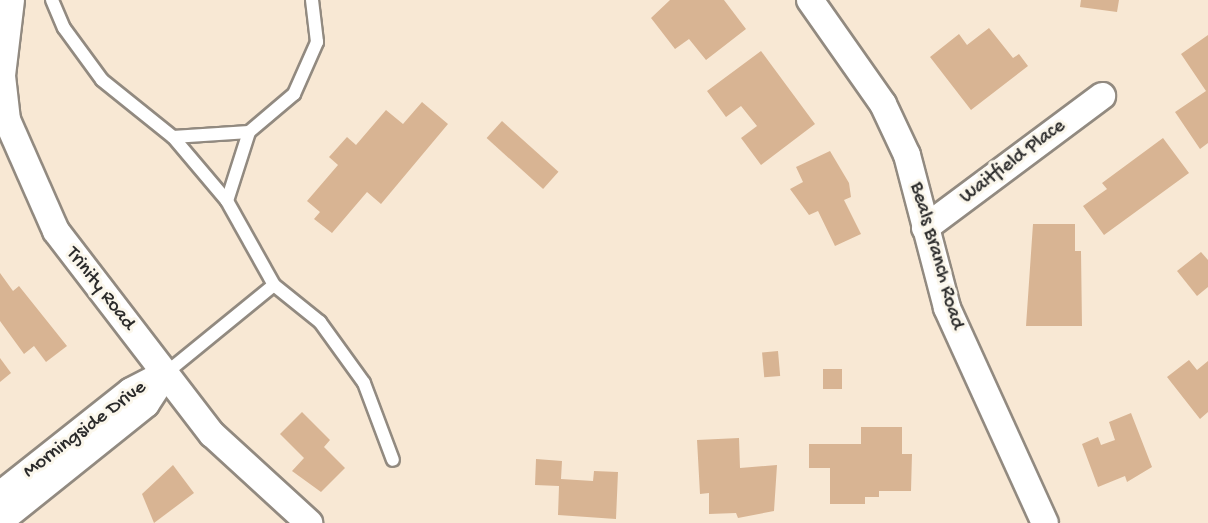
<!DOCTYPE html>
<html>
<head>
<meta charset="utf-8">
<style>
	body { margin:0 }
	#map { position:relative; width:1208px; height:523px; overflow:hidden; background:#f8e8d4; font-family:"Gochi Hand",sans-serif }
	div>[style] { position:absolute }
	.building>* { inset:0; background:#d8b493; transform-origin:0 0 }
	.roads { filter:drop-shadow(2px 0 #928a80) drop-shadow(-2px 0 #928a80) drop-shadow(0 2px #928a80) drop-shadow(0 -2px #928a80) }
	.lane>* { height:12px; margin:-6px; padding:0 6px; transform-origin:6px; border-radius:6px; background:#fff }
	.street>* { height:26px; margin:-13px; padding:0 13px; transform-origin:13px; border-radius:13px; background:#fff }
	span { translate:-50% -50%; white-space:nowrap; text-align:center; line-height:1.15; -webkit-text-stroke:6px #fbf7ec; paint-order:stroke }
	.street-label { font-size:20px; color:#2b2b2b }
</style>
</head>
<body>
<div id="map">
	<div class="building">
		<i style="clip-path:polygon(670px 0,724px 0,746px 29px,706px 60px,689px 39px,675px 49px,651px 18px)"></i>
		<i style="clip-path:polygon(1081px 0,1119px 0,1117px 12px,1080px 7px)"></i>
		<i style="clip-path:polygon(989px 28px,1013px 58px,1019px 54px,1028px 66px,971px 110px,930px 57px,959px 34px,967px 45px)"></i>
		<i style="clip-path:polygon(1208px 35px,1208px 143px,1200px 149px,1175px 112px,1206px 91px,1181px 54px)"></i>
		<i style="clip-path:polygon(761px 51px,815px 124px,761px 165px,741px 138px,757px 126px,741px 106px,726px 117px,707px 91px)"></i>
		<i style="clip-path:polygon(422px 102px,448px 124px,381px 204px,367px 192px,332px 233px,314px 219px,320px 212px,307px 201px,338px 165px,329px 157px,347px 137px,356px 145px,386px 110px,403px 124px)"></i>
		<i style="left:502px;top:121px;width:76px;height:23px;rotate:42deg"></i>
		<i style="clip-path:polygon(1163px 138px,1189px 173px,1104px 235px,1083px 206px,1107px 189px,1102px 183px)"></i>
		<i style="clip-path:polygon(830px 151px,849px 183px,851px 197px,844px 200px,861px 234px,835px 246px,818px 211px,809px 215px,790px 189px,803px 182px,796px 167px)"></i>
		<i style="clip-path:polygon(1033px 224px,1075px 224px,1075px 251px,1081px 251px,1082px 326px,1026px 326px)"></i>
		<i style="clip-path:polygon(1201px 252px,1208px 260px,1208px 287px,1197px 296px,1177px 271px)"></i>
		<i style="clip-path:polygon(0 273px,13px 291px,19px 286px,67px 346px,46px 362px,34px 346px,24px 354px,0 321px)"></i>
		<i style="left:778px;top:351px;width:25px;height:16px;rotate:85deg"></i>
		<i style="clip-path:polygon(0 358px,11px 373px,0 382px)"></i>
		<i style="clip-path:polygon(1189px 360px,1197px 370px,1208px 361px,1208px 412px,1200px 419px,1167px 377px)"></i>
		<i style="left:823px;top:369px;width:19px;height:20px"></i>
		<i style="clip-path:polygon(302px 412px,330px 440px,324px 447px,345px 468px,321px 492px,292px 471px,304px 458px,280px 434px)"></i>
		<i style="clip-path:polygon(1131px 413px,1152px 467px,1127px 482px,1125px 476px,1098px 487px,1082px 444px,1098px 437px,1101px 445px,1115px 440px,1109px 422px)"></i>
		<i style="clip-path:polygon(861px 427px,902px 427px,902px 454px,912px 454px,911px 491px,879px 491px,879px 497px,865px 497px,865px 504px,830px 504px,830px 468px,809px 468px,809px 444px,861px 444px)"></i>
		<i style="clip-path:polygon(739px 438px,740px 468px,777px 465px,774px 511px,738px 518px,736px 513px,709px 514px,709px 493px,700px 494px,697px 440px)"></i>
		<i style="clip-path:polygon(536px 459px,562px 461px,561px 479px,593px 481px,594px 471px,618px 472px,616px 519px,558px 515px,559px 486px,535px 485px)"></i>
		<i style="clip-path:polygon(173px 465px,194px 493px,154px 523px,142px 494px)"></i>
	</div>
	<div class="roads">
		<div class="lane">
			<i style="left:52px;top:0;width:30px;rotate:67deg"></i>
			<i style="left:64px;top:28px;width:64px;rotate:53.8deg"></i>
			<i style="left:102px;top:80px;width:91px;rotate:38.8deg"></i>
			<i style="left:173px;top:137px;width:76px;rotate:-3.8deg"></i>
			<i style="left:249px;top:132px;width:59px;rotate:-40.2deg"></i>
			<i style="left:294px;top:94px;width:57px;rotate:-66.1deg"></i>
			<i style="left:317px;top:42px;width:42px;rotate:-96.8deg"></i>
			<i style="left:173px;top:137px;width:84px;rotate:49.8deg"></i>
			<i style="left:227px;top:201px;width:72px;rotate:-72.3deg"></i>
			<i style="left:274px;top:285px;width:59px;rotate:38.8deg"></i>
			<i style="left:320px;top:322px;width:75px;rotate:54.2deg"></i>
			<i style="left:364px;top:383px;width:82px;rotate:69.4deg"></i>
			<i style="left:166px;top:373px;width:139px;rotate:-39.2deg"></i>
			<i style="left:274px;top:285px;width:96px;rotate:-119.2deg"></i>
		</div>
		<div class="street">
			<i style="left:11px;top:0;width:77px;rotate:96.8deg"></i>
			<i style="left:2px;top:76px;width:44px;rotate:83.5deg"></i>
			<i style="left:7px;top:120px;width:121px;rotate:66.2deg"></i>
			<i style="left:56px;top:231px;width:256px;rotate:52.5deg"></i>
			<i style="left:212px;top:434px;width:132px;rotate:42.5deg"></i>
			<i style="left:810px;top:0;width:127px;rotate:54.9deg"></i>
			<i style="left:883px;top:104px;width:56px;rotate:64.8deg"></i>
			<i style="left:907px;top:155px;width:158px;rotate:75.3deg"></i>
			<i style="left:947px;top:308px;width:236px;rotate:65.5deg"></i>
			<i style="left:925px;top:228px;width:221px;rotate:-36.7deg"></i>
			<i style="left:0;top:495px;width:167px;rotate:-38.4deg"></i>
			<i style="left:131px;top:391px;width:36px;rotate:-27deg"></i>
			<i style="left:0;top:521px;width:187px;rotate:-38.7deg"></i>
			<i style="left:146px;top:404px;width:37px;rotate:-57deg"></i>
		</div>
	</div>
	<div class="street-label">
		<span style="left:1013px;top:162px;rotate:-37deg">Waitfield Place</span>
		<span style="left:936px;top:256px;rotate:74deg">Beals Branch Road</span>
		<span style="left:100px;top:289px;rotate:52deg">Trinity Road</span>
		<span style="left:85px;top:430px;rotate:-37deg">Morningside Drive</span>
	</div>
</div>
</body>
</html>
